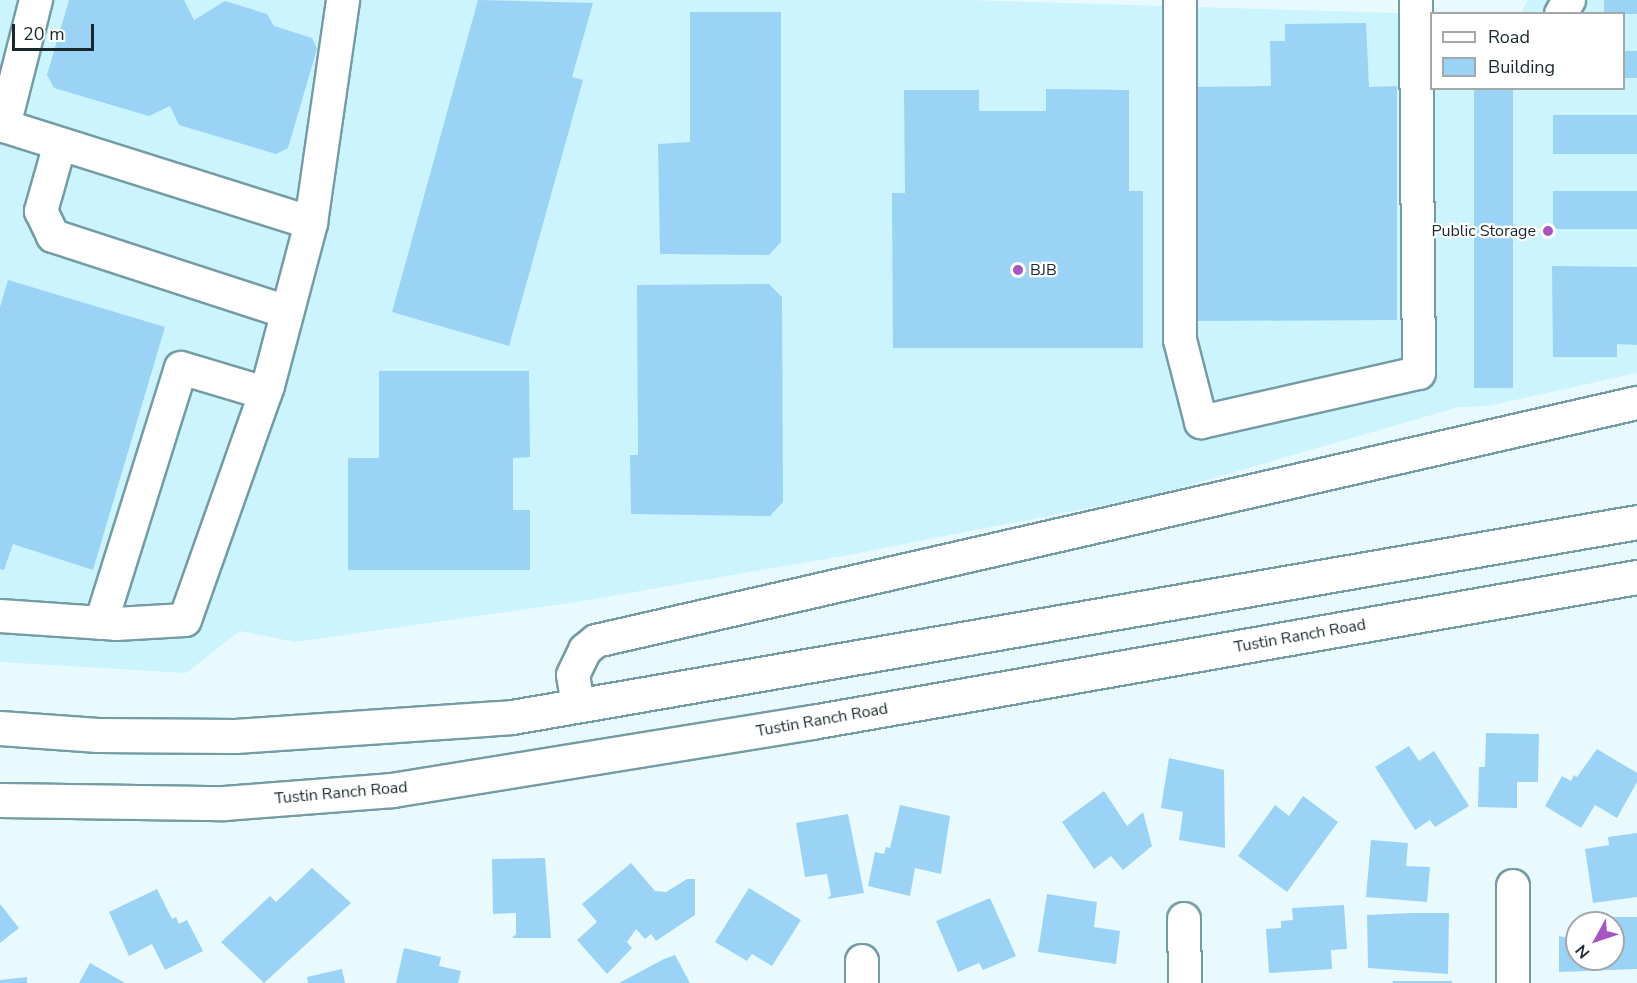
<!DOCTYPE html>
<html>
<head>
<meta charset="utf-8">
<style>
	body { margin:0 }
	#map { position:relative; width:1637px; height:983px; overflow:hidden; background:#e9fafe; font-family:"Nunito Sans",sans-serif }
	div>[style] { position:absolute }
	.built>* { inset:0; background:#cbf4fe }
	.building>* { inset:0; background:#9ad3f6; transform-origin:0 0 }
	.roads { filter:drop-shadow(2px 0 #749ca5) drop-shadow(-2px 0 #749ca5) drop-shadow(0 2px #749ca5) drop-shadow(0 -2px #749ca5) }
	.minor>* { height:32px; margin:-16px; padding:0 16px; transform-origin:16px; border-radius:16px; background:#fff }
	.major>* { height:33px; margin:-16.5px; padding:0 16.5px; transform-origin:16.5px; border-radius:16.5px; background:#fff }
	.dots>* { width:16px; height:16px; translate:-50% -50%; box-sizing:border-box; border:3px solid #fff; border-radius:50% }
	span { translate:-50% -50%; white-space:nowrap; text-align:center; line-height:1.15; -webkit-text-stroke:4.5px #fff; paint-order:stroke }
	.poi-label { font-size:16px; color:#18282c }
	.right { translate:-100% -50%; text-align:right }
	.left { translate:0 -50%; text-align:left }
	.street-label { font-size:16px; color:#18282c }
	.legend { position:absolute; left:1430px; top:12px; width:195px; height:78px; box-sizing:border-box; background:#fff; border:2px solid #a3a9ab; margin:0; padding:8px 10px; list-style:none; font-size:18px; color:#18282c }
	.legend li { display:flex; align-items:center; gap:12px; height:30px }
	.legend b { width:30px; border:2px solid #a3a9ab }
	.north { position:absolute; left:1565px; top:911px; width:60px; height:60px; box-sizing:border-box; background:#fff; border:2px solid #a3a9ab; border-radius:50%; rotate:230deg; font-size:16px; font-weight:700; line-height:24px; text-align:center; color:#18282c }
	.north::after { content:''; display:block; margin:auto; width:21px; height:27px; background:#a854c2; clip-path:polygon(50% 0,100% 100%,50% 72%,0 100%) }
	.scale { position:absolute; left:12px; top:24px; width:82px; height:27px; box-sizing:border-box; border:3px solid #18282c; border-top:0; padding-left:8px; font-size:18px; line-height:21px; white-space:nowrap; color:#18282c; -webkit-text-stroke:4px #fff; paint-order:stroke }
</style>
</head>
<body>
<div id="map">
	<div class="built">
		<i style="clip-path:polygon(0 0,967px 0,1431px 14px,1432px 88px,1624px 88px,1624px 14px,1521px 13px,1528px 0,1637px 0,1637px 373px,1488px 406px,1459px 407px,1155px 495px,848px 555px,577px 602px,295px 642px,240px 631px,186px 673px,0 662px)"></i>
	</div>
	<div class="building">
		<i style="clip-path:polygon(69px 0,184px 0,194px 20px,225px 1px,267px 14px,274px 26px,312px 38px,317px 49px,288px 148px,276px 154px,179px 125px,170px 106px,149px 116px,54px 88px,47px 75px)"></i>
		<i style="clip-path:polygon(478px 0,593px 3px,572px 77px,583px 80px,509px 346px,392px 312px)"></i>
		<i style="left:1604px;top:0;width:33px;height:14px"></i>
		<i style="clip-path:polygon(690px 12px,781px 12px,781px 242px,769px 255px,660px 254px,658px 144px,690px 142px)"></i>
		<i style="clip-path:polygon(1366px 23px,1369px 87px,1397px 86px,1397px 320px,1196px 321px,1194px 87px,1271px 86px,1270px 41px,1285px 41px,1285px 24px)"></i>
		<i style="left:1624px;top:51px;width:13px;height:27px"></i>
		<i style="left:1474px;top:88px;width:39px;height:300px"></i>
		<i style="clip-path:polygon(1046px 89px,1129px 90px,1129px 191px,1143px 191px,1143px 348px,893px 348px,892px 193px,905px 193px,904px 90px,979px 90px,979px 111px,1046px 111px)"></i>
		<i style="left:1553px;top:115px;width:84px;height:39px"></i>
		<i style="left:1553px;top:191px;width:84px;height:38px"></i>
		<i style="clip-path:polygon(1552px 266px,1637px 267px,1637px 345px,1617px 344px,1617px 357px,1553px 357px)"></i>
		<i style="clip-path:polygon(8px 280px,165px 327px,93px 570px,13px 544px,4px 570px,0 569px,0 307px)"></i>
		<i style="clip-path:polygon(769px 284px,782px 297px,783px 502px,770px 516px,631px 514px,630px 455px,638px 455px,637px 285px)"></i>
		<i style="clip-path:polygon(379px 371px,529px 371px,530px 457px,513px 458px,513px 510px,530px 510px,530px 570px,348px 570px,348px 458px,379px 458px)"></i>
		<i style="clip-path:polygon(1486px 733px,1539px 734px,1538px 782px,1517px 782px,1517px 808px,1478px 807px,1479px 767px,1485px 767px)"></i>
		<i style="clip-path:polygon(1409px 746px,1419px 761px,1434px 751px,1469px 806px,1435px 827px,1430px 820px,1415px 830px,1375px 767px)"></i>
		<i style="clip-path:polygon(1597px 749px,1637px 773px,1637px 782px,1617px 818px,1595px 805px,1581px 828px,1545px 806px,1562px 776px,1571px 781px,1574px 775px,1577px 777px)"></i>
		<i style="clip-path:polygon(1169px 758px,1224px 770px,1225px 848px,1179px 840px,1183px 812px,1161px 808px)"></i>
		<i style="clip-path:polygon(1104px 791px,1127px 826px,1143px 812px,1152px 846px,1123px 870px,1111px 856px,1094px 869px,1062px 822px)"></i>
		<i style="clip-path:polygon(1303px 796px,1338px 822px,1287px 892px,1238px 856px,1275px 805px,1289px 816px)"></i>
		<i style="clip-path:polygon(900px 805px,950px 816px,941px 874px,915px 868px,910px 896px,868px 886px,875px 852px,884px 854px,886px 847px,890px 848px)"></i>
		<i style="clip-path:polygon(848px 814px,864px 893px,827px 899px,831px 895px,827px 874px,805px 877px,796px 823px)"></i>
		<i style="clip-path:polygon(1637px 833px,1637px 897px,1593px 903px,1585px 849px,1609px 845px,1608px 837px)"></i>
		<i style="clip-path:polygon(1371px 840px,1408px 843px,1406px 866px,1430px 867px,1427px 902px,1366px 897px)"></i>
		<i style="clip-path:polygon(545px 858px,551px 938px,512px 938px,516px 934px,516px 913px,493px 914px,492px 859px)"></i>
		<i style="clip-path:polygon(631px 863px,655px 891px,666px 892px,687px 879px,695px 879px,695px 915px,656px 941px,651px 934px,645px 939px,636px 929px,627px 942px,632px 948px,607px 974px,577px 940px,597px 922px,582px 904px)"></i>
		<i style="clip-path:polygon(312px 868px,351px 903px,264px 983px,221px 942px,270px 896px,276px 902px)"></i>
		<i style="clip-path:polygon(749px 888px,801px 920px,772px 966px,752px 954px,747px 961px,715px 942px)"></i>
		<i style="clip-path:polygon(157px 889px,172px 919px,176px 917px,179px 924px,187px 920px,203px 951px,165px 970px,152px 944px,129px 956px,109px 912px)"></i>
		<i style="clip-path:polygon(1047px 894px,1097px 902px,1094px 927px,1120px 931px,1116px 964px,1038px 952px)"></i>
		<i style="clip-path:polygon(990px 898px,1016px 956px,983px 970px,979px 963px,958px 972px,936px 921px)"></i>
		<i style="clip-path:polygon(0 904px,19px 928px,0 943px)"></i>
		<i style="clip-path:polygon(1344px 905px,1347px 949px,1331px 950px,1332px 969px,1269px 973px,1266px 929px,1281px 928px,1281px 921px,1293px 920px,1292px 908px)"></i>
		<i style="clip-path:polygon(1411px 913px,1449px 913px,1448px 974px,1368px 968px,1367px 915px)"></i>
		<i style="clip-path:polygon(1583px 917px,1637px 917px,1637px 969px,1559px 972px,1559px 936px,1577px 940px,1577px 959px,1613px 959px,1613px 923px,1583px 923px)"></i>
		<i style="clip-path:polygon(404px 948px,441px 957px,439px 966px,461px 971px,458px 983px,396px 983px)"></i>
		<i style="clip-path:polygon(675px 955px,690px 983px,619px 983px,664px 959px)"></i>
		<i style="clip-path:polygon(90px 963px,125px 983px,79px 983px)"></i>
		<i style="clip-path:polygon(342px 969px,345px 983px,308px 983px,307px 977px)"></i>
		<i style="clip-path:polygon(27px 977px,27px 983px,0 983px,0 980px)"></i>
		<i style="left:1393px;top:981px;width:59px;height:2px"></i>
	</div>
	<div class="roads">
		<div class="minor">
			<i style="left:36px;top:0;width:130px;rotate:104.3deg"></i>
			<i style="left:4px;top:126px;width:322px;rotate:17.5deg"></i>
			<i style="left:311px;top:223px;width:225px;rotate:-81.8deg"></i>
			<i style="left:1180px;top:0;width:340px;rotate:90deg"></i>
			<i style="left:1180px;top:340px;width:85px;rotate:75.6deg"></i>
			<i style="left:1201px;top:422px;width:223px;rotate:-12.7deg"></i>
			<i style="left:1419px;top:373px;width:373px;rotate:-90.5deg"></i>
			<i style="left:1561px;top:14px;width:16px;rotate:-60deg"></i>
			<i style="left:60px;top:144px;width:70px;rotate:105.8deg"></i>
			<i style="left:41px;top:211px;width:28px;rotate:64deg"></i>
			<i style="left:53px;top:236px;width:246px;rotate:18deg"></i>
			<i style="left:0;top:616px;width:116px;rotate:3.9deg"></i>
			<i style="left:116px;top:624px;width:69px;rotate:-3.3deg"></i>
			<i style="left:185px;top:620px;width:248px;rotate:-70.5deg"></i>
			<i style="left:268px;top:386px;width:169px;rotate:-75.2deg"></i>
			<i style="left:101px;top:623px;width:267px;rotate:-72.6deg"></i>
			<i style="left:181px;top:368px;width:88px;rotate:16.6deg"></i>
			<i style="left:578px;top:706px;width:31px;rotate:-99deg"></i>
			<i style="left:573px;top:675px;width:28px;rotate:-64deg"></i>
			<i style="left:585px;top:650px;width:14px;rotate:-39deg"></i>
			<i style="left:596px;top:641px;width:1068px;rotate:-12.88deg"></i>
			<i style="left:1513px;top:886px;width:97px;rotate:90deg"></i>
			<i style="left:1184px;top:919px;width:64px;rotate:89.1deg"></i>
			<i style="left:862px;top:961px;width:22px;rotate:90deg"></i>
		</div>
		<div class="major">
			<i style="left:0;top:728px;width:98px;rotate:4.1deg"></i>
			<i style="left:98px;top:735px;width:137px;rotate:0.4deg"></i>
			<i style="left:235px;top:736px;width:278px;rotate:-3.9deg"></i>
			<i style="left:512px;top:717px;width:1142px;rotate:-9.83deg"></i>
			<i style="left:0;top:800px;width:224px;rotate:0.8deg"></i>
			<i style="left:224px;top:803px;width:169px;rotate:-4.4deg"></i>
			<i style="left:392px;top:790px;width:425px;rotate:-9.2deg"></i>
			<i style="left:812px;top:722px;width:838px;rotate:-9.97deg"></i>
		</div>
	</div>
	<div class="dots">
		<i style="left:1548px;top:231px;background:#a854c2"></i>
		<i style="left:1018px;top:270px;background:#a854c2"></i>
	</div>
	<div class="poi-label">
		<span class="right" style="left:1536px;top:231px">Public Storage</span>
		<span class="left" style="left:1030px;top:270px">BJB</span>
	</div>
	<div class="street-label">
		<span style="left:1300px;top:636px;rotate:-10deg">Tustin Ranch Road</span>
		<span style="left:822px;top:720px;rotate:-10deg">Tustin Ranch Road</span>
		<span style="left:341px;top:793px;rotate:-5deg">Tustin Ranch Road</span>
	</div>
	<ul class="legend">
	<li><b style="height:8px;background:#fff"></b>Road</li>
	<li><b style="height:16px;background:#9ad3f6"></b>Building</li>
	</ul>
	<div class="north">N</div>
	<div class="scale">20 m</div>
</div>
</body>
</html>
